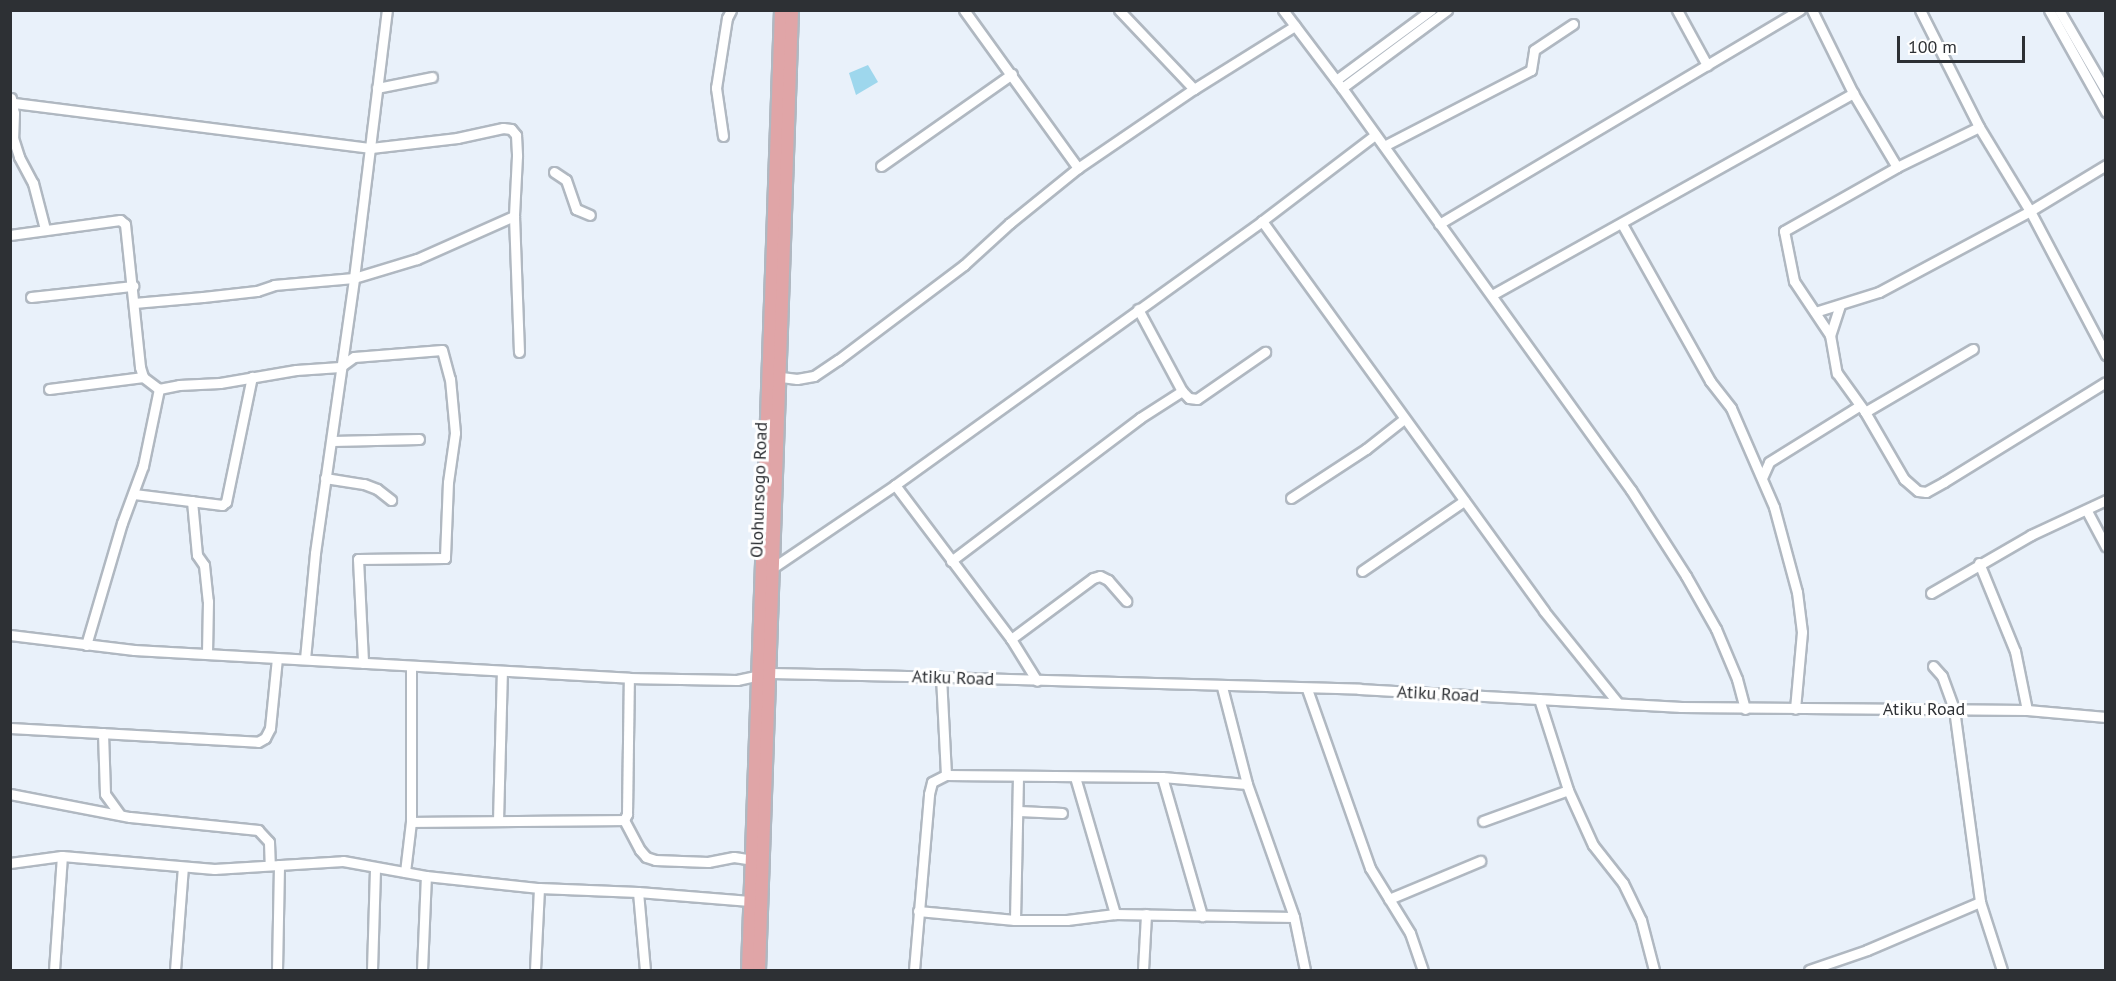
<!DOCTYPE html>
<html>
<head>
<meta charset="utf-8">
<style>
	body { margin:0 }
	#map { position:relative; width:2116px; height:981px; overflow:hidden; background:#e9f1fa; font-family:"PT Sans",sans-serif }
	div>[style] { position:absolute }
	.water>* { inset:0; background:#9ed7ed }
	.roads { filter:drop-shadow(2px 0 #b0b8c1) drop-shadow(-2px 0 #b0b8c1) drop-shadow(0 2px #b0b8c1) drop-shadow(0 -2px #b0b8c1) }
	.minor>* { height:9px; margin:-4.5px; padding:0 4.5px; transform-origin:4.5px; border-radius:4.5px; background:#fff }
	.major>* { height:12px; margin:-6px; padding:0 6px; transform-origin:6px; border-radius:6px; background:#e0a5a7 }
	span { translate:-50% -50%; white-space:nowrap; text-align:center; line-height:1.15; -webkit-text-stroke:6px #fff; paint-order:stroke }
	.street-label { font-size:18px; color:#2d3034 }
	.frame { position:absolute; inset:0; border:12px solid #2d3034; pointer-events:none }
	.scale { position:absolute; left:1897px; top:36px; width:128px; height:27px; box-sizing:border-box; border:3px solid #2d3034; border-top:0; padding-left:8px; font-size:18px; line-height:21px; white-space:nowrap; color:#2d3034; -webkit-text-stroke:4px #fff; paint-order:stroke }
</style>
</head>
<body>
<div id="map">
	<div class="water">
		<i style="clip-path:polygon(868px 65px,878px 82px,856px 95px,849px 73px)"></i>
	</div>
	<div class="roads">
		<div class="minor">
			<i style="left:964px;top:10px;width:195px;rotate:54.2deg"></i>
			<i style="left:1119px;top:10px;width:109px;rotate:46.5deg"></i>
			<i style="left:1283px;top:10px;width:98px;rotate:52.9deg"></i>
			<i style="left:1342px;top:88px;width:495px;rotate:54.3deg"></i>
			<i style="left:1631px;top:490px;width:102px;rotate:57.4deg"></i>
			<i style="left:1686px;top:576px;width:61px;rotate:60.5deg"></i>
			<i style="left:1716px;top:629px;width:54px;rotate:67.2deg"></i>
			<i style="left:1737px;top:679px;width:31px;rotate:75deg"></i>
			<i style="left:1677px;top:10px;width:63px;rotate:61.4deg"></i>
			<i style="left:1812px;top:10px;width:93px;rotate:63.7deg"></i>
			<i style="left:1853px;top:93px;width:86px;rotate:59.3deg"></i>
			<i style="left:1920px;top:10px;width:131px;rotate:63.2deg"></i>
			<i style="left:1979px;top:127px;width:98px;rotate:58.7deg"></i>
			<i style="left:2030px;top:211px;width:163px;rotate:62.2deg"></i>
			<i style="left:2049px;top:10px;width:117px;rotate:60.8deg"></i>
			<i style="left:2059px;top:10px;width:94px;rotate:59.9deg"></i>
			<i style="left:1336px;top:80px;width:118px;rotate:-36.4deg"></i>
			<i style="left:377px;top:88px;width:56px;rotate:-11.3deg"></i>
			<i style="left:1342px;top:88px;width:131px;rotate:-36.6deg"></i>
			<i style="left:11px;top:98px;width:15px;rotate:79deg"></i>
			<i style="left:14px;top:113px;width:25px;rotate:92deg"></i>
			<i style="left:13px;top:138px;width:20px;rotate:72deg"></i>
			<i style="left:19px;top:157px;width:30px;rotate:62deg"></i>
			<i style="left:33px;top:183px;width:48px;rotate:75.4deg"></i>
			<i style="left:14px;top:103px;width:360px;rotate:7.2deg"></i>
			<i style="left:371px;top:148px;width:87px;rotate:-6.6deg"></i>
			<i style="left:457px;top:138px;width:47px;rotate:-12.3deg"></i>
			<i style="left:503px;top:128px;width:8px;rotate:7deg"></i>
			<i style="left:511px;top:129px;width:8px;rotate:50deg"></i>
			<i style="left:516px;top:135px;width:21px;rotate:87deg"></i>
			<i style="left:517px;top:156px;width:60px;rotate:92.9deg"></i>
			<i style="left:514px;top:216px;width:136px;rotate:87.9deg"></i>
			<i style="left:723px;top:136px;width:49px;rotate:-98.3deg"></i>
			<i style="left:716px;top:88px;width:71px;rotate:-81.1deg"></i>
			<i style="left:727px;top:18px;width:9px;rotate:-63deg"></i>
			<i style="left:1384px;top:146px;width:165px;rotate:-27.3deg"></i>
			<i style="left:1531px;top:70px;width:20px;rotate:-81deg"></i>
			<i style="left:1534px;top:50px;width:47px;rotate:-33.7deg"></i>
			<i style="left:881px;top:166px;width:160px;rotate:-35.1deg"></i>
			<i style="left:554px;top:172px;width:14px;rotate:34deg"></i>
			<i style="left:566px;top:180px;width:31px;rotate:71deg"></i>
			<i style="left:576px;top:209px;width:15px;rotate:23deg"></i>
			<i style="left:1262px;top:221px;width:481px;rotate:54.1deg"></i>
			<i style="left:1544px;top:611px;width:118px;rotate:51.2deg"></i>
			<i style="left:1439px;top:224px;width:420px;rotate:-30.7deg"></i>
			<i style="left:1622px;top:224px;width:180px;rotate:60.7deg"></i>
			<i style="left:1710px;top:381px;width:34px;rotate:52deg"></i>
			<i style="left:1731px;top:408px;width:108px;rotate:66.5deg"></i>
			<i style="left:1774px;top:507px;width:88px;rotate:74.9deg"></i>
			<i style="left:1797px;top:592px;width:40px;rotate:82.9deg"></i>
			<i style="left:1802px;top:632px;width:77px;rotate:95.2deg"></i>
			<i style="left:10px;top:235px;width:111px;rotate:-7.8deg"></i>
			<i style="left:120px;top:220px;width:6px;rotate:39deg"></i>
			<i style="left:125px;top:224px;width:144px;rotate:84deg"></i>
			<i style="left:140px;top:367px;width:10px;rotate:73deg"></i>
			<i style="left:143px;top:377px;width:20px;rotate:37deg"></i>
			<i style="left:159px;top:389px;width:20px;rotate:-11deg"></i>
			<i style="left:179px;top:385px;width:41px;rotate:-2.8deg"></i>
			<i style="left:220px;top:383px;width:77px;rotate:-9.7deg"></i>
			<i style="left:296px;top:370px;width:44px;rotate:-3.9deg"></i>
			<i style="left:340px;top:367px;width:17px;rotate:-36deg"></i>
			<i style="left:354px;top:357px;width:88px;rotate:-4.5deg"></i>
			<i style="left:442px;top:350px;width:30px;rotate:75deg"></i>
			<i style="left:450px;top:379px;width:54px;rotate:84.7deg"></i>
			<i style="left:455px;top:433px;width:49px;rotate:98.1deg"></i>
			<i style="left:448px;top:482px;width:76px;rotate:92.3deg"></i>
			<i style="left:445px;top:558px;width:87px;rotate:179.3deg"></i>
			<i style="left:358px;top:559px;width:104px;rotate:87.2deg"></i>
			<i style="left:1492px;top:295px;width:414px;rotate:-29.2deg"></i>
			<i style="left:31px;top:297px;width:103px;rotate:-6.2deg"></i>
			<i style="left:134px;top:303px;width:69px;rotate:-5deg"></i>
			<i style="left:203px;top:297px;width:54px;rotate:-6.3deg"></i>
			<i style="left:257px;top:291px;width:18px;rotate:-19deg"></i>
			<i style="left:274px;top:285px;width:80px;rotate:-5deg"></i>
			<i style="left:354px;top:278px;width:66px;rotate:-16.8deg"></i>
			<i style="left:417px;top:259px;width:106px;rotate:-23.9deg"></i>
			<i style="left:1840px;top:305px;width:32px;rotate:108deg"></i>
			<i style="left:1830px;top:335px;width:39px;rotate:80deg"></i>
			<i style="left:1837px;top:373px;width:48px;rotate:54.3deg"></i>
			<i style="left:1865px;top:412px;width:78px;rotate:59.8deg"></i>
			<i style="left:1904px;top:479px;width:18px;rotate:41deg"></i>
			<i style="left:1918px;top:491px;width:8px;rotate:7deg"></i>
			<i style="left:1926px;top:492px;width:21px;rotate:-29deg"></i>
			<i style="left:1944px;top:482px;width:190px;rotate:-31.7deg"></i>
			<i style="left:1138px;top:309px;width:93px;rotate:61.8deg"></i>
			<i style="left:1815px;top:312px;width:67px;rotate:-17.4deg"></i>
			<i style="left:1879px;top:292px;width:171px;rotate:-28.2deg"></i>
			<i style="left:2030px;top:211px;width:89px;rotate:-31.2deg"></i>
			<i style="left:1830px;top:335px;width:65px;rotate:-123.7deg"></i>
			<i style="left:1794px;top:281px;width:51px;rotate:-101.3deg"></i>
			<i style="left:1784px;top:231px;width:130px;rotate:-29.5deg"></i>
			<i style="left:1897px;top:167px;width:91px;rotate:-26deg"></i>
			<i style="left:781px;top:377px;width:16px;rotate:7deg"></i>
			<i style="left:797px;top:379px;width:17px;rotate:-10deg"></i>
			<i style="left:814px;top:376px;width:29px;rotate:-34deg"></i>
			<i style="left:838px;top:360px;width:158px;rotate:-37deg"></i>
			<i style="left:964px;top:265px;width:62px;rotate:-42.4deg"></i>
			<i style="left:1010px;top:223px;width:87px;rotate:-39deg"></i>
			<i style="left:1078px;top:168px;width:140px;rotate:-34.3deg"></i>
			<i style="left:1194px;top:89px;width:119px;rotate:-32deg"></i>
			<i style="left:49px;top:389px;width:95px;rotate:-7.3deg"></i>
			<i style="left:1865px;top:412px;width:125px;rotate:-30.3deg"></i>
			<i style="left:332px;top:441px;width:87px;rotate:-1.3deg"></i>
			<i style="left:325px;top:478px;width:39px;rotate:9deg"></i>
			<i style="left:364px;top:484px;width:14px;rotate:21deg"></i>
			<i style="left:377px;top:489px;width:18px;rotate:38deg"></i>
			<i style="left:1762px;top:478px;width:17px;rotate:-66deg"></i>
			<i style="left:1769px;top:462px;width:106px;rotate:-31.9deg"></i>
			<i style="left:895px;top:485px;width:193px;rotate:53deg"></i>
			<i style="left:1011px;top:639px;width:49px;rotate:58.2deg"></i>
			<i style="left:134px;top:494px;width:89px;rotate:7.1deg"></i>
			<i style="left:222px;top:505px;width:5px;rotate:-37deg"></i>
			<i style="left:226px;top:502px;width:128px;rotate:-78.3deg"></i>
			<i style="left:1291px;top:498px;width:90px;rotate:-33.2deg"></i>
			<i style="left:1366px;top:449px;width:48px;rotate:-38.3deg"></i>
			<i style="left:192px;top:501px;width:54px;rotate:84.7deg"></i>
			<i style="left:197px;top:555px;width:12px;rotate:55deg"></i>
			<i style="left:204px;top:565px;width:36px;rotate:84deg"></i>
			<i style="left:208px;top:601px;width:53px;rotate:91.1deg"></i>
			<i style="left:2087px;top:511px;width:40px;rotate:62deg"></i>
			<i style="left:951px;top:561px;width:237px;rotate:-37.1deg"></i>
			<i style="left:1140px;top:418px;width:50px;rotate:-32.7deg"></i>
			<i style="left:1182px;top:391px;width:10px;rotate:45deg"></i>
			<i style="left:1189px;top:398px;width:8px;rotate:7deg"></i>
			<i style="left:1197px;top:399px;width:83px;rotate:-34.7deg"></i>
			<i style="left:1979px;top:563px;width:95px;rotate:67.8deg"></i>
			<i style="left:2015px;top:651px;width:60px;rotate:78.5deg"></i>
			<i style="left:774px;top:567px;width:146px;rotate:-34.1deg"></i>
			<i style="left:895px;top:485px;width:452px;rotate:-35.7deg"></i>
			<i style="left:1262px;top:221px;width:142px;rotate:-37.3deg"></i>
			<i style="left:1362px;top:571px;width:124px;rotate:-34.5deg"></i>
			<i style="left:1931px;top:593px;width:116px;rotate:-30.1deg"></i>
			<i style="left:2031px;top:535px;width:83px;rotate:-25deg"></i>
			<i style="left:10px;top:635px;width:125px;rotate:6.9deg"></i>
			<i style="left:134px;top:650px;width:496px;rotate:3.2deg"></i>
			<i style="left:629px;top:678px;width:108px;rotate:1.1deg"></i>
			<i style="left:737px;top:680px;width:35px;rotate:-12deg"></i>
			<i style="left:771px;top:673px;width:170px;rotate:1.3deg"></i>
			<i style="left:941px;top:677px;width:418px;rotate:1.6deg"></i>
			<i style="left:1359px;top:689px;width:323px;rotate:3.2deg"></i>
			<i style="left:1681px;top:707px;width:346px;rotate:0.5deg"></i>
			<i style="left:2027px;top:710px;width:79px;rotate:5.1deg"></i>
			<i style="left:1011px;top:639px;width:102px;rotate:-36.6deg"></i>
			<i style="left:1093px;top:578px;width:7px;rotate:-16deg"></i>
			<i style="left:1100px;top:576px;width:9px;rotate:27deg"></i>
			<i style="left:1108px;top:580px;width:28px;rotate:49deg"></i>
			<i style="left:86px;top:645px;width:127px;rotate:-73.6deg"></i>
			<i style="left:122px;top:523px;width:61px;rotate:-69.8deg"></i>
			<i style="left:143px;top:466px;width:79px;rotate:-78.3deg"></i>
			<i style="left:305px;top:659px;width:106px;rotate:-84.6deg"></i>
			<i style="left:315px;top:553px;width:278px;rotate:-81.9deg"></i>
			<i style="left:354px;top:278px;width:270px;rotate:-83deg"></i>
			<i style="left:1933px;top:666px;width:13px;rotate:48deg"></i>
			<i style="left:1942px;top:676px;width:35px;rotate:70deg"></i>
			<i style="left:1954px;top:709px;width:195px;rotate:82.3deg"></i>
			<i style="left:1980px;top:902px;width:71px;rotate:72.1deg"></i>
			<i style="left:1222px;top:687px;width:100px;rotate:75.5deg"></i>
			<i style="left:1247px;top:784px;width:141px;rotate:70.5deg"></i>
			<i style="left:1294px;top:917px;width:54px;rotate:78.3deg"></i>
			<i style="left:1307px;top:689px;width:190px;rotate:70.6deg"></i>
			<i style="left:1370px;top:868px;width:76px;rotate:58.4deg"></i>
			<i style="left:1410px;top:933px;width:39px;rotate:71deg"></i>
			<i style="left:1539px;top:699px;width:96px;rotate:72.3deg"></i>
			<i style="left:1568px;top:790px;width:60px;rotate:65.6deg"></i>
			<i style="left:1593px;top:845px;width:48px;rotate:51.7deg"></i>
			<i style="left:1623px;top:883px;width:41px;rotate:64.1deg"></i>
			<i style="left:1641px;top:920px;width:52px;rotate:75.4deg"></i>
			<i style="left:10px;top:728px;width:248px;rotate:3.2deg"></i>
			<i style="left:258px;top:742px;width:8px;rotate:-30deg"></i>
			<i style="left:265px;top:738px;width:11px;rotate:-63deg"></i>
			<i style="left:270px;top:728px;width:70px;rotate:-84.3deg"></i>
			<i style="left:103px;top:733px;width:61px;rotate:88.1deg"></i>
			<i style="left:105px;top:794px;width:26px;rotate:54deg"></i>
			<i style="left:946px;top:775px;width:216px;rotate:0.5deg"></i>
			<i style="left:1162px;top:777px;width:85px;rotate:4.7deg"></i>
			<i style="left:1075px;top:777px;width:143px;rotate:73.7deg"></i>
			<i style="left:1162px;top:777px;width:145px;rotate:73.9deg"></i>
			<i style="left:10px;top:794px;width:122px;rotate:10.9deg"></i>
			<i style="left:130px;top:817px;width:129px;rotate:5.8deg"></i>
			<i style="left:258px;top:830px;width:16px;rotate:47deg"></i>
			<i style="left:269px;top:842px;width:23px;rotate:88deg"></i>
			<i style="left:1019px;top:811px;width:43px;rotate:2.7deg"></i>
			<i style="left:624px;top:820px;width:34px;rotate:62deg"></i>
			<i style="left:640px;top:850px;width:9px;rotate:49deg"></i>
			<i style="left:646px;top:857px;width:9px;rotate:18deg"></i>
			<i style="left:655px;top:860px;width:53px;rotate:2.2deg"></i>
			<i style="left:708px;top:862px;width:26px;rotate:-11deg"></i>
			<i style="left:734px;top:857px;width:18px;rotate:9deg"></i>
			<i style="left:624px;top:820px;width:7px;rotate:-63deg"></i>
			<i style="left:627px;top:814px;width:136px;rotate:-89.2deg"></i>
			<i style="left:498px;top:821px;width:149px;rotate:-88.5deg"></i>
			<i style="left:1483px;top:821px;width:90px;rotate:-20deg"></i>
			<i style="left:411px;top:822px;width:213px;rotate:-0.5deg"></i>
			<i style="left:10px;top:863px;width:52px;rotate:-7.7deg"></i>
			<i style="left:62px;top:856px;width:153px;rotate:4.9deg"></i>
			<i style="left:214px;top:869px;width:129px;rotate:-3.5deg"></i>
			<i style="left:343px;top:861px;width:84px;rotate:10.2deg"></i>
			<i style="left:426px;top:876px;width:114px;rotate:6.1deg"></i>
			<i style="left:539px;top:888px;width:99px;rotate:2.3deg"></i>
			<i style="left:638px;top:892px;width:112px;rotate:4.6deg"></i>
			<i style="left:405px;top:872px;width:50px;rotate:-83.2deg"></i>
			<i style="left:411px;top:822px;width:156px;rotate:-90deg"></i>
			<i style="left:638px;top:892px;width:78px;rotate:84.9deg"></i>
			<i style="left:1389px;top:899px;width:99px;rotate:-22.7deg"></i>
			<i style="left:918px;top:911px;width:97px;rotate:5.3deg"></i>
			<i style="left:1015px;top:920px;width:52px"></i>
			<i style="left:1067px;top:920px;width:48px;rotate:-7.1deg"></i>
			<i style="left:1115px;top:914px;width:179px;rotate:1deg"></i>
			<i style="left:1015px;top:920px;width:143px;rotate:-88.8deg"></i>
			<i style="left:54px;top:970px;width:114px;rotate:-86deg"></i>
			<i style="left:175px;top:970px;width:103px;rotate:-85.6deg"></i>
			<i style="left:277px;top:970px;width:105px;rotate:-88.9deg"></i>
			<i style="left:372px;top:970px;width:101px;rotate:-88.3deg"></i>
			<i style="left:422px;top:970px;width:94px;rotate:-87.6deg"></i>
			<i style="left:535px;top:970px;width:82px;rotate:-87.2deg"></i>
			<i style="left:914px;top:970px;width:177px;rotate:-85.1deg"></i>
			<i style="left:929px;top:794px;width:12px;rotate:-76deg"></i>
			<i style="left:932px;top:782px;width:16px;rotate:-27deg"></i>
			<i style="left:946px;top:775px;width:98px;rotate:-92.9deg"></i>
			<i style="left:1143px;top:970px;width:56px;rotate:-86.9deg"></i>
			<i style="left:1809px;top:970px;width:61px;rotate:-19deg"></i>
			<i style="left:1867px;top:950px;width:123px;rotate:-23deg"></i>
		</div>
		<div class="major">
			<i style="left:748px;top:970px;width:961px;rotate:-88.03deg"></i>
			<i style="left:759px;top:970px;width:961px;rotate:-88.03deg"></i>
		</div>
	</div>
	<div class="street-label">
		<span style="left:759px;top:490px;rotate:-88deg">Olohunsogo Road</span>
		<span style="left:953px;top:678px;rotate:2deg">Atiku Road</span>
		<span style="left:1438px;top:694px;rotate:3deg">Atiku Road</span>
		<span style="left:1924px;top:709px">Atiku Road</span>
	</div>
	<div class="frame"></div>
	<div class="scale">100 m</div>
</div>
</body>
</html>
